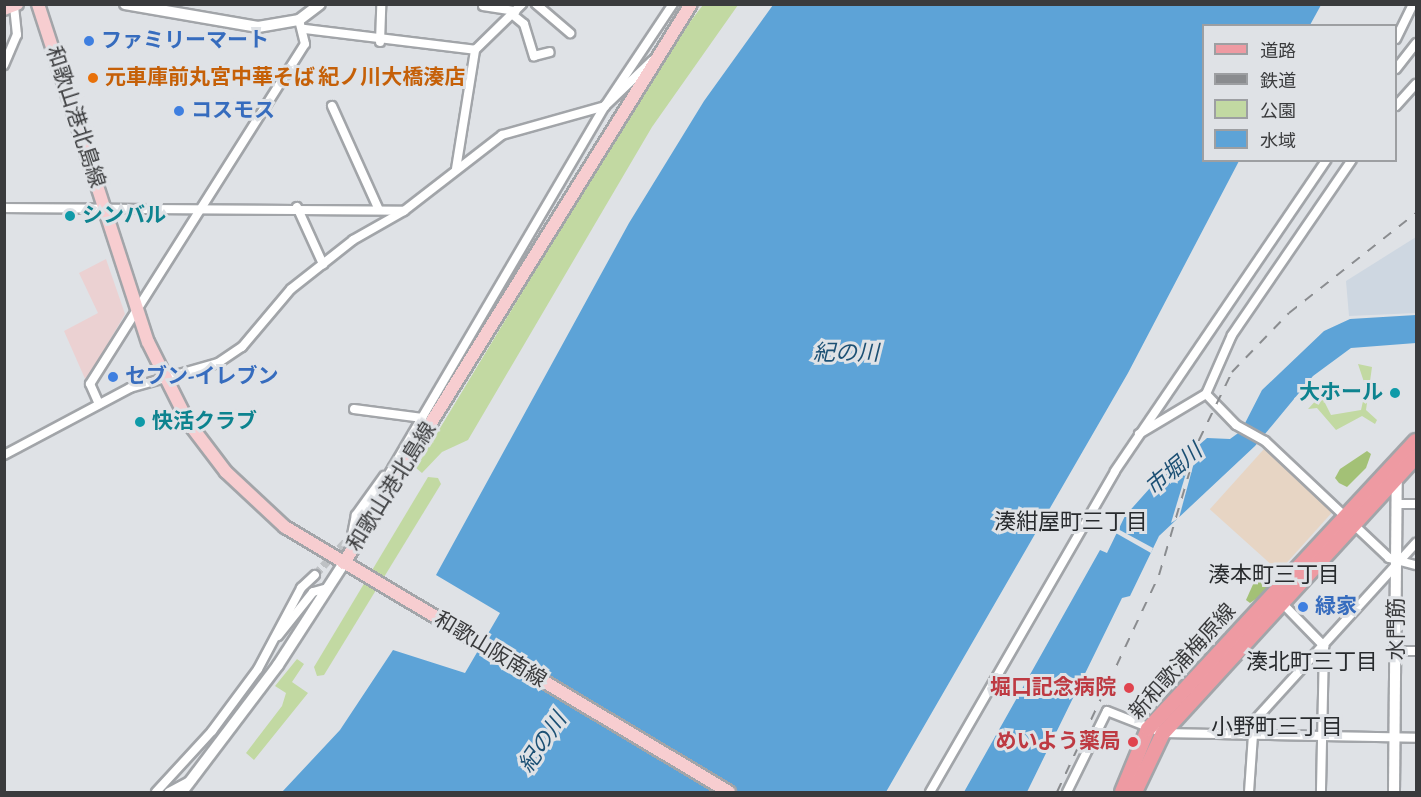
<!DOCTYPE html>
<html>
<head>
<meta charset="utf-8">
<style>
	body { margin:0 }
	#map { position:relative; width:1421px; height:797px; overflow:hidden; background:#dfe2e6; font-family:"Alegreya Sans","Noto Sans JP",sans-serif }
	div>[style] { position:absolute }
	.commercial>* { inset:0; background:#ebd1d2 }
	.built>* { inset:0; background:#ced7e1 }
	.education>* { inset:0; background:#e7d5c4; transform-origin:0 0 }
	.green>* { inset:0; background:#c2d9a2 }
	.forest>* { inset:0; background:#a3c176 }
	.water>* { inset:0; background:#5da3d7 }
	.pier>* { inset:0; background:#dfe2e6 }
	.minor-tunnel>* { height:8px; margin-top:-4px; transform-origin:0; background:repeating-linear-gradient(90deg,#bec1c4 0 8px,transparent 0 12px) }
	.roads { filter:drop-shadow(2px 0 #a2a5a9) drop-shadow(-2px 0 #a2a5a9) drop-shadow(0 2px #a2a5a9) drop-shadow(0 -2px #a2a5a9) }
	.minor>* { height:8px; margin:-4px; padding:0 4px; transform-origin:4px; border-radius:4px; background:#fff }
	.tertiary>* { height:10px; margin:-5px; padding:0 5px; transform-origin:5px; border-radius:5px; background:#fff }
	.secondary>* { height:12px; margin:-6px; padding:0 6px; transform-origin:6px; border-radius:6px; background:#f7cdd0 }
	.primary>* { height:14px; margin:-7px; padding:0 7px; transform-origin:7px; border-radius:7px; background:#ee9aa2 }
	.rail>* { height:2px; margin-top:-1px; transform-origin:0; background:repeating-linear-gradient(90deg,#8a8c8f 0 10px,transparent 0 20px) }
	.dots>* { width:16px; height:16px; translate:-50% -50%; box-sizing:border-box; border:3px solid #dfe2e6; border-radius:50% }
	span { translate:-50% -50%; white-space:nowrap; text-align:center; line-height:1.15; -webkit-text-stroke:6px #dfe2e6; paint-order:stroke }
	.shop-label { font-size:21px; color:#366cbe; font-weight:700 }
	.left { translate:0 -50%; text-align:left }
	.food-label { font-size:21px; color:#c56008; font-weight:700 }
	.street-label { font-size:21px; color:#3a3b3d }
	.culture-label { font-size:21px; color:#0d838f; font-weight:700 }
	.right { translate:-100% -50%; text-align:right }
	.health-label { font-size:21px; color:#be3a42; font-weight:700 }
	.water-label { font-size:22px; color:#1c5074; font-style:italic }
	.neighbourhood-label { font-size:22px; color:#282b2e }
	.frame { position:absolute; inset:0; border:6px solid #3a3b3d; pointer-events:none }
	.legend { position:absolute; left:1202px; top:24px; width:195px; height:138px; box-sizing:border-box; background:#dfe2e6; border:2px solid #9d9fa2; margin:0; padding:8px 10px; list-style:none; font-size:18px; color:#3a3b3d }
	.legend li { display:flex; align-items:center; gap:12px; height:30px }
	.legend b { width:30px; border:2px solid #9d9fa2 }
</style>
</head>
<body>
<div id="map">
	<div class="commercial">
		<i style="clip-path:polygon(106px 259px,125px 314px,86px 381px,64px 331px,98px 313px,79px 273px)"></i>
	</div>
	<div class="built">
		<i style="clip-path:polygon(1416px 237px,1416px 313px,1349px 316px,1346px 281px)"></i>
	</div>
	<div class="education">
		<i style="left:1264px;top:449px;width:93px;height:81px;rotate:42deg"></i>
	</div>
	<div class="green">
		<i style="clip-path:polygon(703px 5px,738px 5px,652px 127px,468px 440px,442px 452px,422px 473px,416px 468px,669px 49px)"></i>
		<i style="clip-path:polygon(1358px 364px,1372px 367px,1366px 410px,1377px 420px,1375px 424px,1362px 416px,1336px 430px,1317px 408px,1308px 409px,1321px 395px,1331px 415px,1361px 410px,1366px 388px)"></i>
		<i style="clip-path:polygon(428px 477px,438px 478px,441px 484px,324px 675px,317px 676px,314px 667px)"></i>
		<i style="clip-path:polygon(297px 659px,304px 664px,292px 682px,308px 693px,254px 760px,246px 753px,282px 706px,286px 693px,275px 686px)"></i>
	</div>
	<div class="forest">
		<i style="clip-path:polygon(1367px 451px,1371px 454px,1366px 468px,1347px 487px,1339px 483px,1335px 478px,1340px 469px)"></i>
		<i style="clip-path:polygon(1259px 571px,1269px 590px,1250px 603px,1246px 600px)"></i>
	</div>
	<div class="water">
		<i style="clip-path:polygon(773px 5px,1321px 5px,1310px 25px,1204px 26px,1204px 160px,1239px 161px,1128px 373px,886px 792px,282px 792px,340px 730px,393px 650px,465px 673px,500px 613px,436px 575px,629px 223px,704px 101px)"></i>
		<i style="clip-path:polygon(1416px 315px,1416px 343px,1351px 348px,1313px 376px,1255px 446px,1159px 536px,1130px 596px,1122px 598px,1027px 792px,964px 792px,1100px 550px,1107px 553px,1125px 516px,1150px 488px,1207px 438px,1230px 439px,1241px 431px,1262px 390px,1324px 331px,1350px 319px)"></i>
	</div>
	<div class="pier">
		<i style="clip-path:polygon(1199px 444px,1179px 518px,1171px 523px,1193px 450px)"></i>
		<i style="clip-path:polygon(1116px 528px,1153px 548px,1151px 553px,1114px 532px)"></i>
	</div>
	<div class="minor-tunnel">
		<i style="left:315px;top:575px;width:54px;rotate:-47.2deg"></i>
	</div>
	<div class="roads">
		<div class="minor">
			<i style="left:536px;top:4px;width:45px;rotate:40.5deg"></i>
			<i style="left:483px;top:6px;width:33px;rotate:9deg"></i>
			<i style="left:513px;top:15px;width:14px;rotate:39deg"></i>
			<i style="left:524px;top:24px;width:34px;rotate:73deg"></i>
			<i style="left:534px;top:56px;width:16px;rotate:-14deg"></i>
			<i style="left:305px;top:29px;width:171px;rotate:7deg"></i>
			<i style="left:1396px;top:39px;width:39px;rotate:-64deg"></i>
			<i style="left:380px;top:42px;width:38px;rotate:-88deg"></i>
			<i style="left:4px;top:65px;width:33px;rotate:-67deg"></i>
			<i style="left:17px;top:35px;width:31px;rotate:-96deg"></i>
			<i style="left:1396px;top:69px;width:33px;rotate:-52deg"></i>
			<i style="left:332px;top:106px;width:114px;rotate:65.7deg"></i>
			<i style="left:1396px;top:106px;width:30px;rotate:-48deg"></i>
			<i style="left:456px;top:169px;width:121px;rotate:-80.9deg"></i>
			<i style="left:475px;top:50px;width:66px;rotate:-44.4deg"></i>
			<i style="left:297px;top:207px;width:63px;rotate:65.5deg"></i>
			<i style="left:4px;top:208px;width:399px;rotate:0.4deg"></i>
			<i style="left:1206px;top:394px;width:64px;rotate:-66.2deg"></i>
			<i style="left:1232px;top:335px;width:212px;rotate:-55.6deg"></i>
			<i style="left:99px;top:404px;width:22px;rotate:-114deg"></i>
			<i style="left:90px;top:384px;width:402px;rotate:-57.7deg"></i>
			<i style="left:305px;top:44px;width:25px;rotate:-104deg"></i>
			<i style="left:354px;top:409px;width:69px;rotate:7.5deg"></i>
			<i style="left:1139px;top:434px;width:78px;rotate:-30.8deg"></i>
			<i style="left:1206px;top:394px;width:43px;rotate:45.9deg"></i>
			<i style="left:1236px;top:425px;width:33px;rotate:29deg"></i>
			<i style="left:1265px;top:441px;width:170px;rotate:43.3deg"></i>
			<i style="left:1389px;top:558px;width:28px;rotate:15deg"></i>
			<i style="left:4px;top:455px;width:143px;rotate:-28deg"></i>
			<i style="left:130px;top:388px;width:91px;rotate:-15.9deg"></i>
			<i style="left:218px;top:363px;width:29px;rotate:-34deg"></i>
			<i style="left:242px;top:347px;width:76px;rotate:-49.8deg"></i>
			<i style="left:291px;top:289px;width:79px;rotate:-38.3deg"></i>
			<i style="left:353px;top:240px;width:59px;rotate:-29.6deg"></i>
			<i style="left:404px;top:211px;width:124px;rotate:-37.8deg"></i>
			<i style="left:502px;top:135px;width:107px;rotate:-15.7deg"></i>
			<i style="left:605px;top:106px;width:65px;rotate:-43.8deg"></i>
			<i style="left:1398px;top:504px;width:18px"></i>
			<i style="left:363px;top:533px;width:12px;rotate:-99deg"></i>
			<i style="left:361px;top:521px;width:63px;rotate:-59.3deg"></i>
			<i style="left:393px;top:467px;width:419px;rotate:-59.6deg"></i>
			<i style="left:605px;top:106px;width:123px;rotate:-56.3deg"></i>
			<i style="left:352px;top:535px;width:20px;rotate:-79deg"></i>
			<i style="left:356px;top:515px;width:48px;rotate:-54.3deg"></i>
			<i style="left:1281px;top:602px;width:62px;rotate:45.7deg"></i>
			<i style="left:1324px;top:646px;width:146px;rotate:91.2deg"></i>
			<i style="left:278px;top:636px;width:56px;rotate:-51.5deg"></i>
			<i style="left:313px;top:592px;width:16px;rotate:-15deg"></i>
			<i style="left:1397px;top:651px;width:19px"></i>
			<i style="left:156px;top:792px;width:83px;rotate:-47.4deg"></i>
			<i style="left:212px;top:731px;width:77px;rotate:-53.4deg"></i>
			<i style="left:258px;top:669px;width:92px;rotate:-62deg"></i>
			<i style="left:301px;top:588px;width:19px;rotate:-43deg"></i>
			<i style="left:169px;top:792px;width:26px;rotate:-28deg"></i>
			<i style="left:930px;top:792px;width:370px;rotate:-60deg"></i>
			<i style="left:1115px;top:471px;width:376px;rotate:-55.8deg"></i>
			<i style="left:1067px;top:792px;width:90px;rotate:-63.7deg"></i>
			<i style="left:1107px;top:711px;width:60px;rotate:21.4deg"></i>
			<i style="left:1163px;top:733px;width:253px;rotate:1.1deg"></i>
			<i style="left:1249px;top:792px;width:71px;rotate:-86deg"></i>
			<i style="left:1254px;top:721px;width:241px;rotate:-47.7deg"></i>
		</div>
		<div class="tertiary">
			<i style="left:125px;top:4px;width:135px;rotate:9.8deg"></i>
			<i style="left:258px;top:27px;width:42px;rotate:-9.7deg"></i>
			<i style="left:299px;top:20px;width:26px;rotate:-37deg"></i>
			<i style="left:182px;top:792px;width:159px;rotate:-52.9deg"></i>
			<i style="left:278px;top:665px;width:121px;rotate:-57.1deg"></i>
			<i style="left:1394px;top:792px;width:317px;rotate:-89.5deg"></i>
		</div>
		<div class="secondary">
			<i style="left:38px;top:4px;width:355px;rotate:72deg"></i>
			<i style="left:148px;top:342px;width:89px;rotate:63.4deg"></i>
			<i style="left:188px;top:422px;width:63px;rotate:52.8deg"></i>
			<i style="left:226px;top:472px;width:81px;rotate:43deg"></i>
			<i style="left:285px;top:527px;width:517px;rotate:30.83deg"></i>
			<i style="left:4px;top:9px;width:14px;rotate:-21deg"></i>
			<i style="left:344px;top:563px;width:658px;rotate:-58.17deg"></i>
		</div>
		<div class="primary">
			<i style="left:1122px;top:792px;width:68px;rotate:-67.6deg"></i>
			<i style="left:1148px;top:729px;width:393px;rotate:-47.1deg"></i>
			<i style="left:1135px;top:792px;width:65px;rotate:-64.6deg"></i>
			<i style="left:1163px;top:733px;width:374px;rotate:-47.5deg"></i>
		</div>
	</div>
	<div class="rail">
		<i style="left:1057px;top:792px;width:240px;rotate:-64.8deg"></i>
		<i style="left:1159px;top:575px;width:141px;rotate:-73.5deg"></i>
		<i style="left:1199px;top:440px;width:76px;rotate:-64.1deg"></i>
		<i style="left:1232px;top:372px;width:82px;rotate:-46deg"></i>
		<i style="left:1289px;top:313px;width:162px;rotate:-38.2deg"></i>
	</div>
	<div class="dots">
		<i style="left:89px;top:41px;background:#3f7fe0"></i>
		<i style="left:93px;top:78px;background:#e8710a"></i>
		<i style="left:179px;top:111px;background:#3f7fe0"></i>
		<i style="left:70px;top:216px;background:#0f9aa8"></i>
		<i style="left:113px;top:377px;background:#3f7fe0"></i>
		<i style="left:1395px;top:393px;background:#0f9aa8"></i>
		<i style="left:140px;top:422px;background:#0f9aa8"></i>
		<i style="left:1303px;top:607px;background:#3f7fe0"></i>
		<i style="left:1129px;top:688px;background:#e0444e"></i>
		<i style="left:1133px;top:742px;background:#e0444e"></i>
	</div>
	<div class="shop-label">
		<span class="left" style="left:101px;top:41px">ファミリーマート</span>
		<span class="left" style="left:191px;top:111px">コスモス</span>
		<span class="left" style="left:125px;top:377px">セブン-イレブン</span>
		<span class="left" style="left:1315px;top:607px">緑家</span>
	</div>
	<div class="food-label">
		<span class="left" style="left:105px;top:78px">元車庫前丸宮中華そば 紀ノ川大橋湊店</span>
	</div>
	<div class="street-label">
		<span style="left:75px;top:117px;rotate:72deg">和歌山港北島線</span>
		<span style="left:392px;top:487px;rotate:-58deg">和歌山港北島線</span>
		<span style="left:1397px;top:629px;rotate:-90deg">水門筋</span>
		<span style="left:490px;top:650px;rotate:31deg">和歌山阪南線</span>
		<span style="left:1183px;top:662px;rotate:-48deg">新和歌浦梅原線</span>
	</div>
	<div class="culture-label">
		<span class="left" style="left:82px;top:216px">シンバル</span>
		<span class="right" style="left:1383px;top:393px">大ホール</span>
		<span class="left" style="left:152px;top:422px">快活クラブ</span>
	</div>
	<div class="health-label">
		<span class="right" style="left:1116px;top:688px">堀口記念病院</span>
		<span class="right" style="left:1121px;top:742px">めいよう薬局</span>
	</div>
	<div class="water-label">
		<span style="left:846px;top:354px">紀の川</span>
		<span style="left:1174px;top:470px;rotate:-40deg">市堀川</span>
		<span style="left:543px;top:743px;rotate:-56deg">紀の川</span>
	</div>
	<div class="neighbourhood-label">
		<span style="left:1071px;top:523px">湊紺屋町三丁目</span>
		<span style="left:1274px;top:576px">湊本町三丁目</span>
		<span style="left:1312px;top:663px">湊北町三丁目</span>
		<span style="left:1277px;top:728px">小野町三丁目</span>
	</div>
	<div class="frame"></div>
	<ul class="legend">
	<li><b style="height:8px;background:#ee9aa2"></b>道路</li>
	<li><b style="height:8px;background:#8a8c8f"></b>鉄道</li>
	<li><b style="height:16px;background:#c2d9a2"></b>公園</li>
	<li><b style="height:16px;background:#5da3d7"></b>水域</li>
	</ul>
</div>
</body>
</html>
